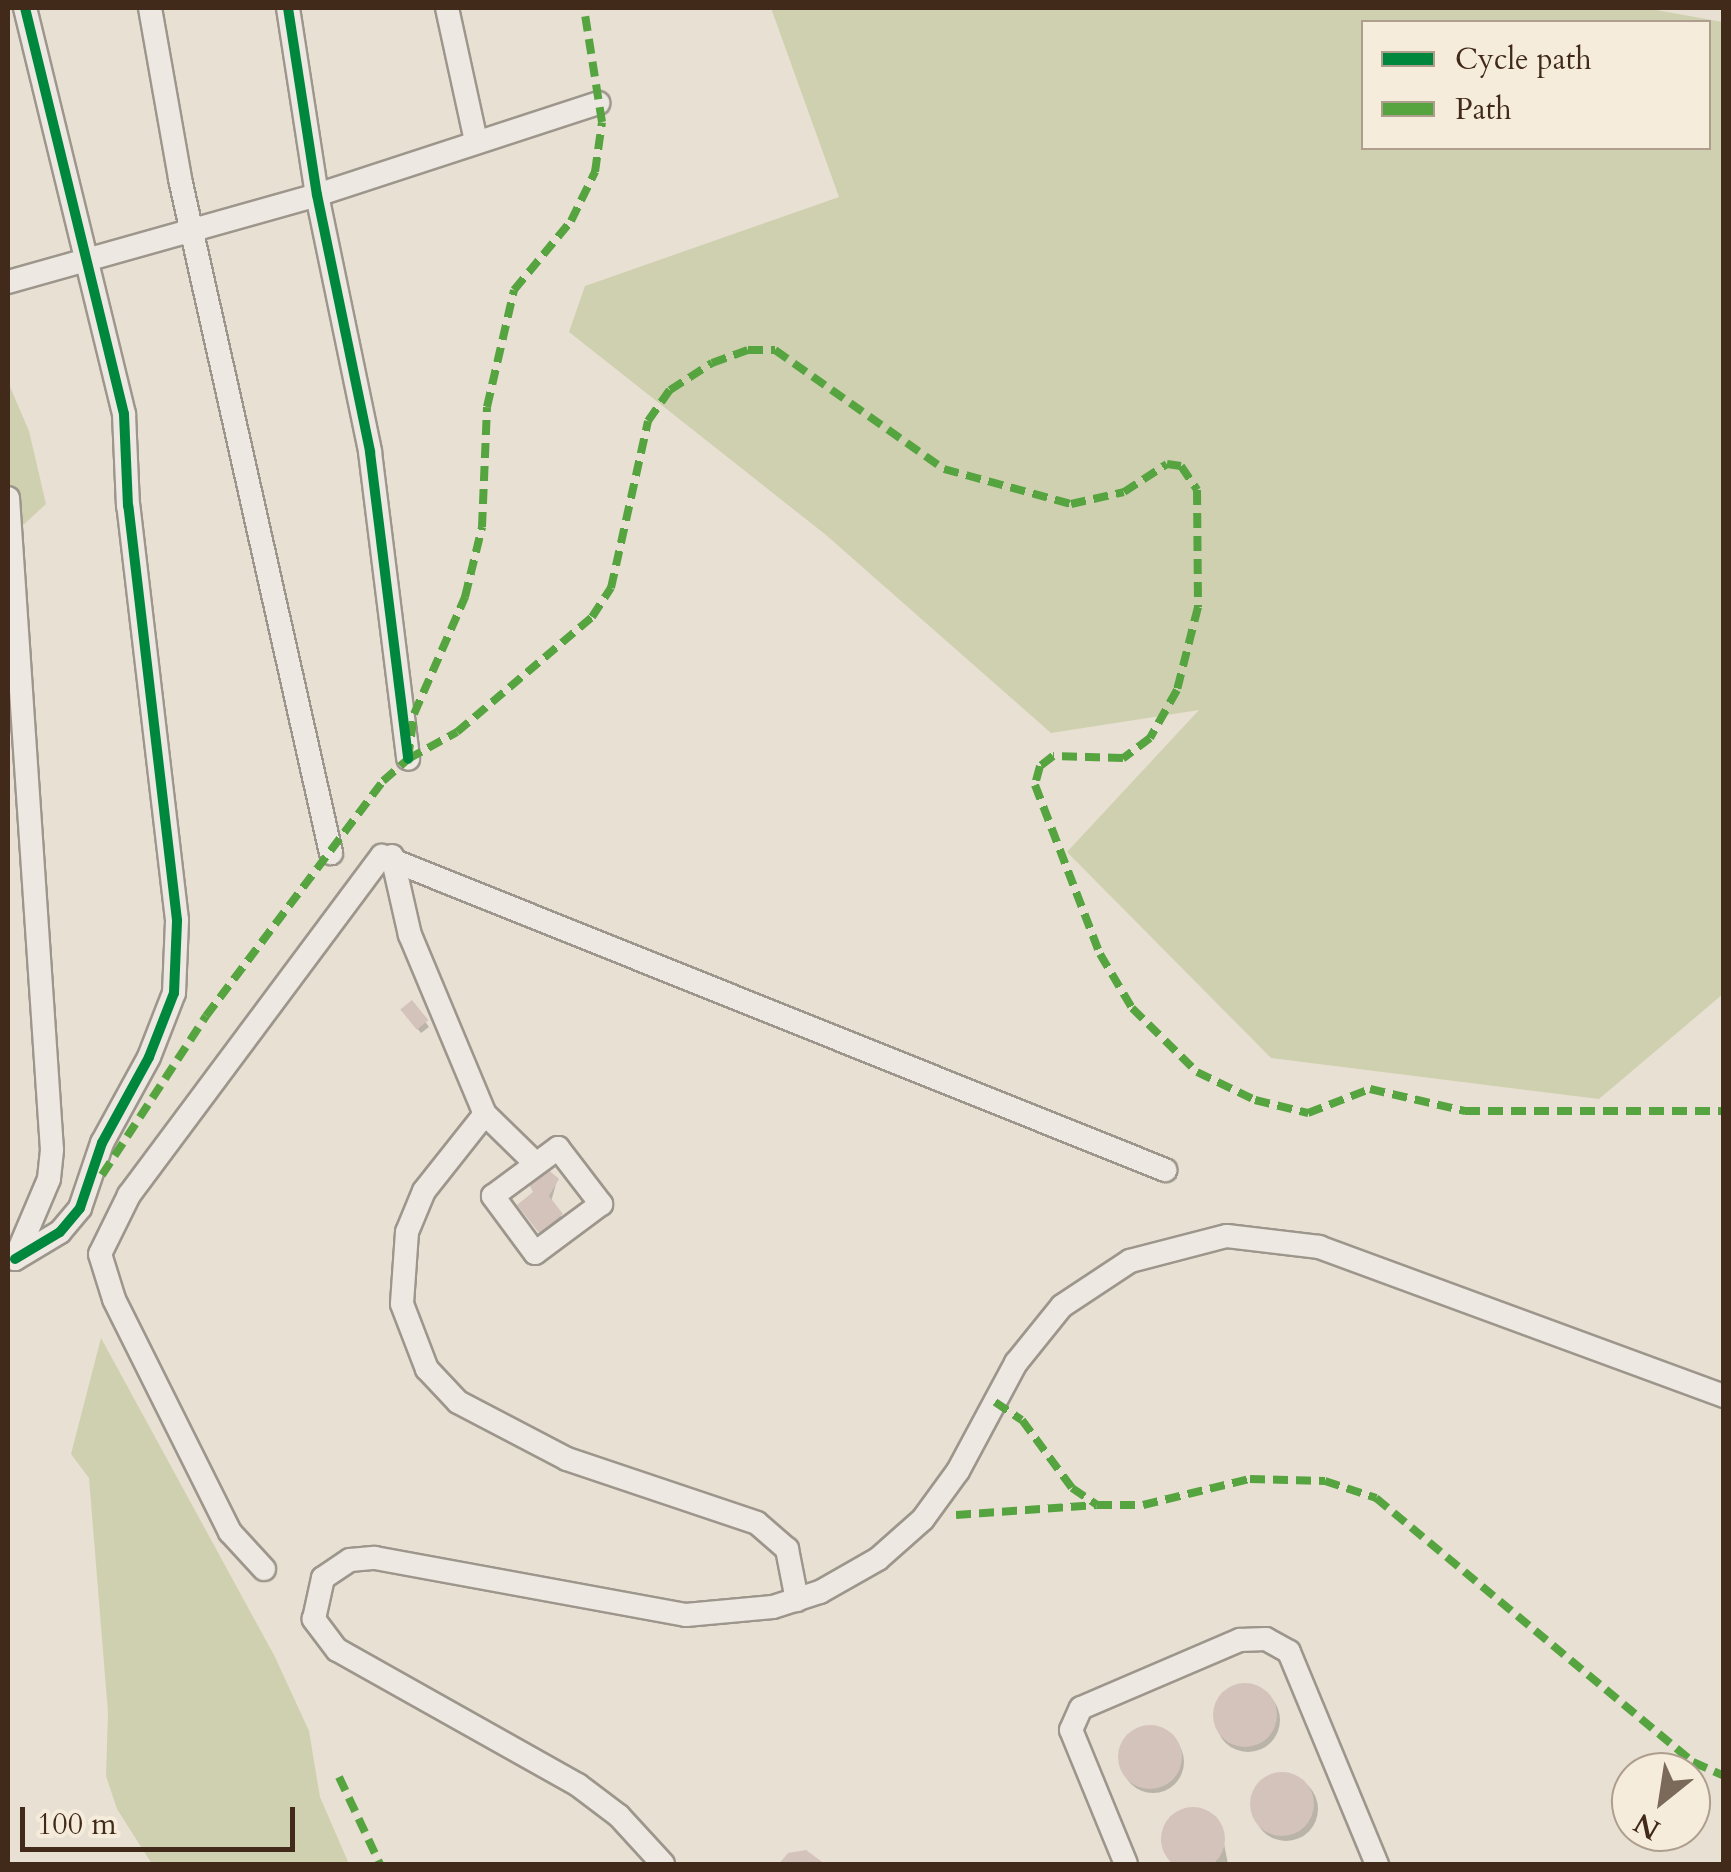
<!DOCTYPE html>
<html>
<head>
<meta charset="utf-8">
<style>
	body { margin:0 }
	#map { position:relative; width:1731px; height:1872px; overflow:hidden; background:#e8e0d2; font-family:Cardo,serif }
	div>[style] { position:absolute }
	.green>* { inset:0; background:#cfd0b0 }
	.shadow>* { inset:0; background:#0003 }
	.round { border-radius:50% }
	.building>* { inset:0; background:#d4c3bb; transform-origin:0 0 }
	.roads { filter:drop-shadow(2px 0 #9d968c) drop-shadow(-2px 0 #9d968c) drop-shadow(0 2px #9d968c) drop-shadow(0 -2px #9d968c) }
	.minor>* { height:22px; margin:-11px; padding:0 11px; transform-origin:11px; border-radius:11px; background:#ede8e1 }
	.quiet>* { height:8px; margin-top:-4px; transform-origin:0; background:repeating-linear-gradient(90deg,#55a440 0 15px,transparent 0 23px) }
	.cycleway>* { height:10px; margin:-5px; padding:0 5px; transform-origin:5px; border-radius:5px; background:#00873e }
	span { translate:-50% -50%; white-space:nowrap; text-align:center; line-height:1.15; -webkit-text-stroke:10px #f6ecdc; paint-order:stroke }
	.frame { position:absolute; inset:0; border:10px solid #412a19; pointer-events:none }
	.legend { position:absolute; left:1361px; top:20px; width:350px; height:130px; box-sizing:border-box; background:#f6ecdc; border:2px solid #ae9e8e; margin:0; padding:12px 18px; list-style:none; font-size:30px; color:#412a19 }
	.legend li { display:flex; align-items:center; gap:20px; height:50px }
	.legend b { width:50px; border:2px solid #ae9e8e }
	.north { position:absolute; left:1611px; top:1752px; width:100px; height:100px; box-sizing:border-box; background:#f6ecdc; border:2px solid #ae9e8e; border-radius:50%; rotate:210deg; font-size:28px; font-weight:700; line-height:40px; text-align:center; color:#412a19 }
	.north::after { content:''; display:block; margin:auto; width:35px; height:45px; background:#7b6a5a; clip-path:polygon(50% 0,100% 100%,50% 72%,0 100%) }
	.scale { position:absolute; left:20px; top:1807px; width:275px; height:45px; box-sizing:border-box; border:5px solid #412a19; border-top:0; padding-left:12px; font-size:30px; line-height:35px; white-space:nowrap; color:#412a19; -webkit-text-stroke:8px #f6ecdc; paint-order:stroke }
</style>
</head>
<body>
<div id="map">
	<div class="green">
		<i style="clip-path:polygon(evenodd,771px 8px,1645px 8px,1723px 22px,1723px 994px,1599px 1099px,1271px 1058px,1067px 852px,1199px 710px,1051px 733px,826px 535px,569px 332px,585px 286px,839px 197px,771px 8px,1364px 22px,1708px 22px,1708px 148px,1364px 148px,1364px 22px)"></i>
		<i style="clip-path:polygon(8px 382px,29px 431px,46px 504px,8px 539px)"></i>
		<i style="clip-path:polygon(101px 1338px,275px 1657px,309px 1731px,320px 1797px,349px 1864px,152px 1864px,117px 1809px,106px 1776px,108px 1713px,89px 1478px,71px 1454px)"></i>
	</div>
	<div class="shadow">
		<i style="clip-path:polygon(412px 1003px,429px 1027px,421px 1033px,406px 1015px)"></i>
		<i style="clip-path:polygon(557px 1180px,551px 1202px,564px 1221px,544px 1237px,523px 1210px)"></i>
		<i class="round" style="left:1216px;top:1688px;width:64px;height:64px"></i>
		<i class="round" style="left:1122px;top:1731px;width:62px;height:62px"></i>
		<i class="round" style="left:1254px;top:1777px;width:64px;height:64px"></i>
		<i style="clip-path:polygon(1197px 1811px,1221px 1829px,1228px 1864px,1173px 1864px,1161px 1841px,1169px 1822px)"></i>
	</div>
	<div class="building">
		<i style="left:412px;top:1000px;width:26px;height:15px;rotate:51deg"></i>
		<i style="clip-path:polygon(545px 1167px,559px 1179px,549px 1196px,563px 1214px,539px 1233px,517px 1205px,533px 1192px,529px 1184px)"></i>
		<i class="round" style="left:1213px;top:1683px;width:64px;height:64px"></i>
		<i class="round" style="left:1118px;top:1725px;width:64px;height:64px"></i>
		<i class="round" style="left:1250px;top:1772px;width:64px;height:64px"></i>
		<i class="round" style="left:1161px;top:1807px;width:64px;height:64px"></i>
		<i style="clip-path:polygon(806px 1850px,825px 1864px,779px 1864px,788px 1853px)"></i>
	</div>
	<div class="roads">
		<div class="minor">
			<i style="left:150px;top:8px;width:174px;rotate:80deg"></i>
			<i style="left:180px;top:179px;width:691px;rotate:77.37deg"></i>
			<i style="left:288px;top:8px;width:189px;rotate:81.2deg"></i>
			<i style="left:317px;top:195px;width:262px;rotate:78.3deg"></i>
			<i style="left:370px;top:452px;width:309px;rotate:82.9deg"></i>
			<i style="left:447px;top:8px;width:136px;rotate:77.7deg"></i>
			<i style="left:8px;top:282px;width:321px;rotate:-15.7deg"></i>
			<i style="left:317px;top:195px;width:296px;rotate:-18.1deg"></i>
			<i style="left:8px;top:498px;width:653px;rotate:86.14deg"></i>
			<i style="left:52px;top:1150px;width:29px;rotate:96deg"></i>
			<i style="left:49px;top:1179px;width:87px;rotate:113deg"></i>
			<i style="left:392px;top:856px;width:81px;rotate:77.2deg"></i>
			<i style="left:410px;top:935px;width:194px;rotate:67.3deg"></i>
			<i style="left:485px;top:1114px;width:71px;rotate:44.4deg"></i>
			<i style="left:485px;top:1114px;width:98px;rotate:128.4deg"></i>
			<i style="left:424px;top:1191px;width:44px;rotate:112.5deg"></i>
			<i style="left:407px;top:1232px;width:72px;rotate:94deg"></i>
			<i style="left:402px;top:1304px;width:70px;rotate:69deg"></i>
			<i style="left:427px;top:1369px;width:45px;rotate:46.8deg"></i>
			<i style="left:458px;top:1402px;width:123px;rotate:27.6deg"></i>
			<i style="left:567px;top:1459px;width:200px;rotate:18.6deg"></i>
			<i style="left:757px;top:1523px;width:40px;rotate:41deg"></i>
			<i style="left:787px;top:1549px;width:52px;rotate:78.9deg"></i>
			<i style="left:558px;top:1148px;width:71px;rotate:52.5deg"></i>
			<i style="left:601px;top:1204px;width:82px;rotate:143.4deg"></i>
			<i style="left:535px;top:1253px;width:71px;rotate:-126.4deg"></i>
			<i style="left:493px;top:1196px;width:81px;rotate:-36.4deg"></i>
			<i style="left:15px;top:1259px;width:52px;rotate:-31deg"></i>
			<i style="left:60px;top:1232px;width:31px;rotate:-50deg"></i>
			<i style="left:80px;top:1208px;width:69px;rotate:-71.3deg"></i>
			<i style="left:102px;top:1143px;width:98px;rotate:-61.3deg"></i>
			<i style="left:149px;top:1057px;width:69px;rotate:-68.7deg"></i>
			<i style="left:174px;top:993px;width:73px;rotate:-87.6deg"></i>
			<i style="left:177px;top:920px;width:417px;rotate:-96.7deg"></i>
			<i style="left:128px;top:506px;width:92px;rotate:-92.5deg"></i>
			<i style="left:124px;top:414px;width:418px;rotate:-103.7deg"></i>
			<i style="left:264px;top:1569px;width:50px;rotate:-132.6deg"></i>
			<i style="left:230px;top:1532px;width:260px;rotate:-116.5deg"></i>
			<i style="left:114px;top:1299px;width:47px;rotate:-107.3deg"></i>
			<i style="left:100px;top:1254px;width:66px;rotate:-63.8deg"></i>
			<i style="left:129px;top:1195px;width:423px;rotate:-53.3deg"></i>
			<i style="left:382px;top:856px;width:844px;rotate:21.85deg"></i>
			<i style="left:663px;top:1864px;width:65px;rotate:-132.5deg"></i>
			<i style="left:619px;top:1816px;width:51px;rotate:-142.9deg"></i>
			<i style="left:578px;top:1785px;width:276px;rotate:-150.7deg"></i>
			<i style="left:337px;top:1650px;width:39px;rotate:-127deg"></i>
			<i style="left:314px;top:1619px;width:42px;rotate:-77.6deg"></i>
			<i style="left:323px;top:1578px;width:32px;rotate:-34deg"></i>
			<i style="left:350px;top:1560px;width:25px;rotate:-5deg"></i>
			<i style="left:375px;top:1558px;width:316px;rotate:10.4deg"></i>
			<i style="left:686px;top:1615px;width:87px;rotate:-5.3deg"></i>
			<i style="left:773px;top:1607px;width:49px;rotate:-17.7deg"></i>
			<i style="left:820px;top:1592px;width:67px;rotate:-29.6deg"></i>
			<i style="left:878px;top:1559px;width:60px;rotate:-41.6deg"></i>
			<i style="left:923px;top:1519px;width:59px;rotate:-53.9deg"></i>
			<i style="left:958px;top:1471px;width:123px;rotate:-61.8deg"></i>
			<i style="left:1016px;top:1363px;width:73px;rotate:-51.1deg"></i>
			<i style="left:1062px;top:1306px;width:82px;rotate:-33.5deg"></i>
			<i style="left:1130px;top:1261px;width:100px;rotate:-14.5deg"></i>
			<i style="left:1227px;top:1236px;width:93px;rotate:6.8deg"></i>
			<i style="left:1319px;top:1247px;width:432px;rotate:20.2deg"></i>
			<i style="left:1126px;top:1864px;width:145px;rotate:-112.3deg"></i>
			<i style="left:1071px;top:1730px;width:24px;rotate:-66deg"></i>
			<i style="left:1081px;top:1708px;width:173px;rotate:-23.2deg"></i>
			<i style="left:1240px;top:1640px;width:26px;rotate:-2deg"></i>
			<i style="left:1266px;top:1639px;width:26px;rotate:29deg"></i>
			<i style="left:1289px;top:1652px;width:230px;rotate:67.5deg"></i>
		</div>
	</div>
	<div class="quiet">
		<i style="left:408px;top:759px;width:56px;rotate:-28.9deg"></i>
		<i style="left:457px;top:732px;width:177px;rotate:-40.4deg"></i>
		<i style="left:592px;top:617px;width:35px;rotate:-57deg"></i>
		<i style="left:611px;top:588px;width:171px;rotate:-77.5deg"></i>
		<i style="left:648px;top:421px;width:38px;rotate:-55deg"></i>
		<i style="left:670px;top:390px;width:50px;rotate:-32.7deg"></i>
		<i style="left:712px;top:363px;width:38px;rotate:-20deg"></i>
		<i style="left:748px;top:350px;width:27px"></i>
		<i style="left:775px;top:350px;width:207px;rotate:35.2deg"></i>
		<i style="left:944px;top:469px;width:132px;rotate:15.4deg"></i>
		<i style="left:1071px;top:504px;width:54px;rotate:-12.8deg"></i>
		<i style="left:1124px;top:492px;width:51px;rotate:-33.1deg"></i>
		<i style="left:1167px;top:464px;width:14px;rotate:8deg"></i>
		<i style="left:1181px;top:466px;width:29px;rotate:56deg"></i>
		<i style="left:1197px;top:490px;width:117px;rotate:89.5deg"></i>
		<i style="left:1198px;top:607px;width:86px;rotate:104.2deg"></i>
		<i style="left:1177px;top:690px;width:55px;rotate:119.4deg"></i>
		<i style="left:1150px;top:738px;width:34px;rotate:143deg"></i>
		<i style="left:1123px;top:758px;width:70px;rotate:-178.4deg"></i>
		<i style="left:1053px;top:756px;width:16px;rotate:142deg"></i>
		<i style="left:1040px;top:766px;width:20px;rotate:105deg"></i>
		<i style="left:1035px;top:785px;width:181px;rotate:69deg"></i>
		<i style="left:1100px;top:954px;width:63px;rotate:59.3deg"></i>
		<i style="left:1132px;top:1008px;width:91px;rotate:44.6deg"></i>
		<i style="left:1197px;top:1072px;width:64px;rotate:25.8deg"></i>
		<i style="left:1255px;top:1100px;width:55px;rotate:13.8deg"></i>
		<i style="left:1308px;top:1113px;width:66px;rotate:-21.2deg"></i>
		<i style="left:1370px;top:1089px;width:98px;rotate:13deg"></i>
		<i style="left:1465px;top:1111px;width:259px"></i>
		<i style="left:102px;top:1175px;width:190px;rotate:-56.8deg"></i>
		<i style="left:206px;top:1016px;width:294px;rotate:-53deg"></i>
		<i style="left:383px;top:781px;width:33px;rotate:-41deg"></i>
		<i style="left:408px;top:759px;width:45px;rotate:-82.4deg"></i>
		<i style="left:414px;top:714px;width:128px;rotate:-66.4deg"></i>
		<i style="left:465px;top:597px;width:72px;rotate:-76.3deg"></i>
		<i style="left:482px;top:527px;width:120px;rotate:-87.6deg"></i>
		<i style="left:487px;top:407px;width:120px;rotate:-77deg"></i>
		<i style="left:514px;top:290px;width:89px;rotate:-50.4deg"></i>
		<i style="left:571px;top:221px;width:55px;rotate:-63.9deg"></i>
		<i style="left:595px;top:172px;width:50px;rotate:-82deg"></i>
		<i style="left:602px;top:122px;width:115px;rotate:-99deg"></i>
		<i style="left:995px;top:1402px;width:32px;rotate:34deg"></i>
		<i style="left:1022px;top:1420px;width:84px;rotate:53.7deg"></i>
		<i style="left:1072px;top:1488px;width:30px;rotate:34deg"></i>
		<i style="left:1097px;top:1505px;width:46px"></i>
		<i style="left:1143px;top:1505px;width:110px;rotate:-13.7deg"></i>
		<i style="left:1250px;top:1479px;width:75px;rotate:1.5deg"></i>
		<i style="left:1325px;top:1481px;width:54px;rotate:18.4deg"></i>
		<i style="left:1376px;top:1498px;width:413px;rotate:39.8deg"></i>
		<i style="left:1693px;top:1762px;width:34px;rotate:24deg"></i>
		<i style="left:956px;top:1515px;width:141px;rotate:-4.1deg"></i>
		<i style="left:339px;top:1777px;width:96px;rotate:64.8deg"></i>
	</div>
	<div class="cycleway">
		<i style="left:288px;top:8px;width:189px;rotate:81.2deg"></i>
		<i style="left:317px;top:195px;width:262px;rotate:78.3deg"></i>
		<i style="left:370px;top:452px;width:309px;rotate:82.9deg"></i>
		<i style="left:15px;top:1259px;width:52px;rotate:-31deg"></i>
		<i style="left:60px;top:1232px;width:31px;rotate:-50deg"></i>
		<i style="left:80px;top:1208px;width:69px;rotate:-71.3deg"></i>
		<i style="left:102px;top:1143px;width:98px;rotate:-61.3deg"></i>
		<i style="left:149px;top:1057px;width:69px;rotate:-68.7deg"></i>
		<i style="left:174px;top:993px;width:73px;rotate:-87.6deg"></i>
		<i style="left:177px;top:920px;width:417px;rotate:-96.7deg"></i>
		<i style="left:128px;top:506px;width:92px;rotate:-92.5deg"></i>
		<i style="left:124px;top:414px;width:418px;rotate:-103.7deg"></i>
	</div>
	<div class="frame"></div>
	<ul class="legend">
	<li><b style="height:12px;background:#00873e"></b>Cycle path</li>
	<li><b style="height:12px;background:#55a440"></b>Path</li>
	</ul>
	<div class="north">N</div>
	<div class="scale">100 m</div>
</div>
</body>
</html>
